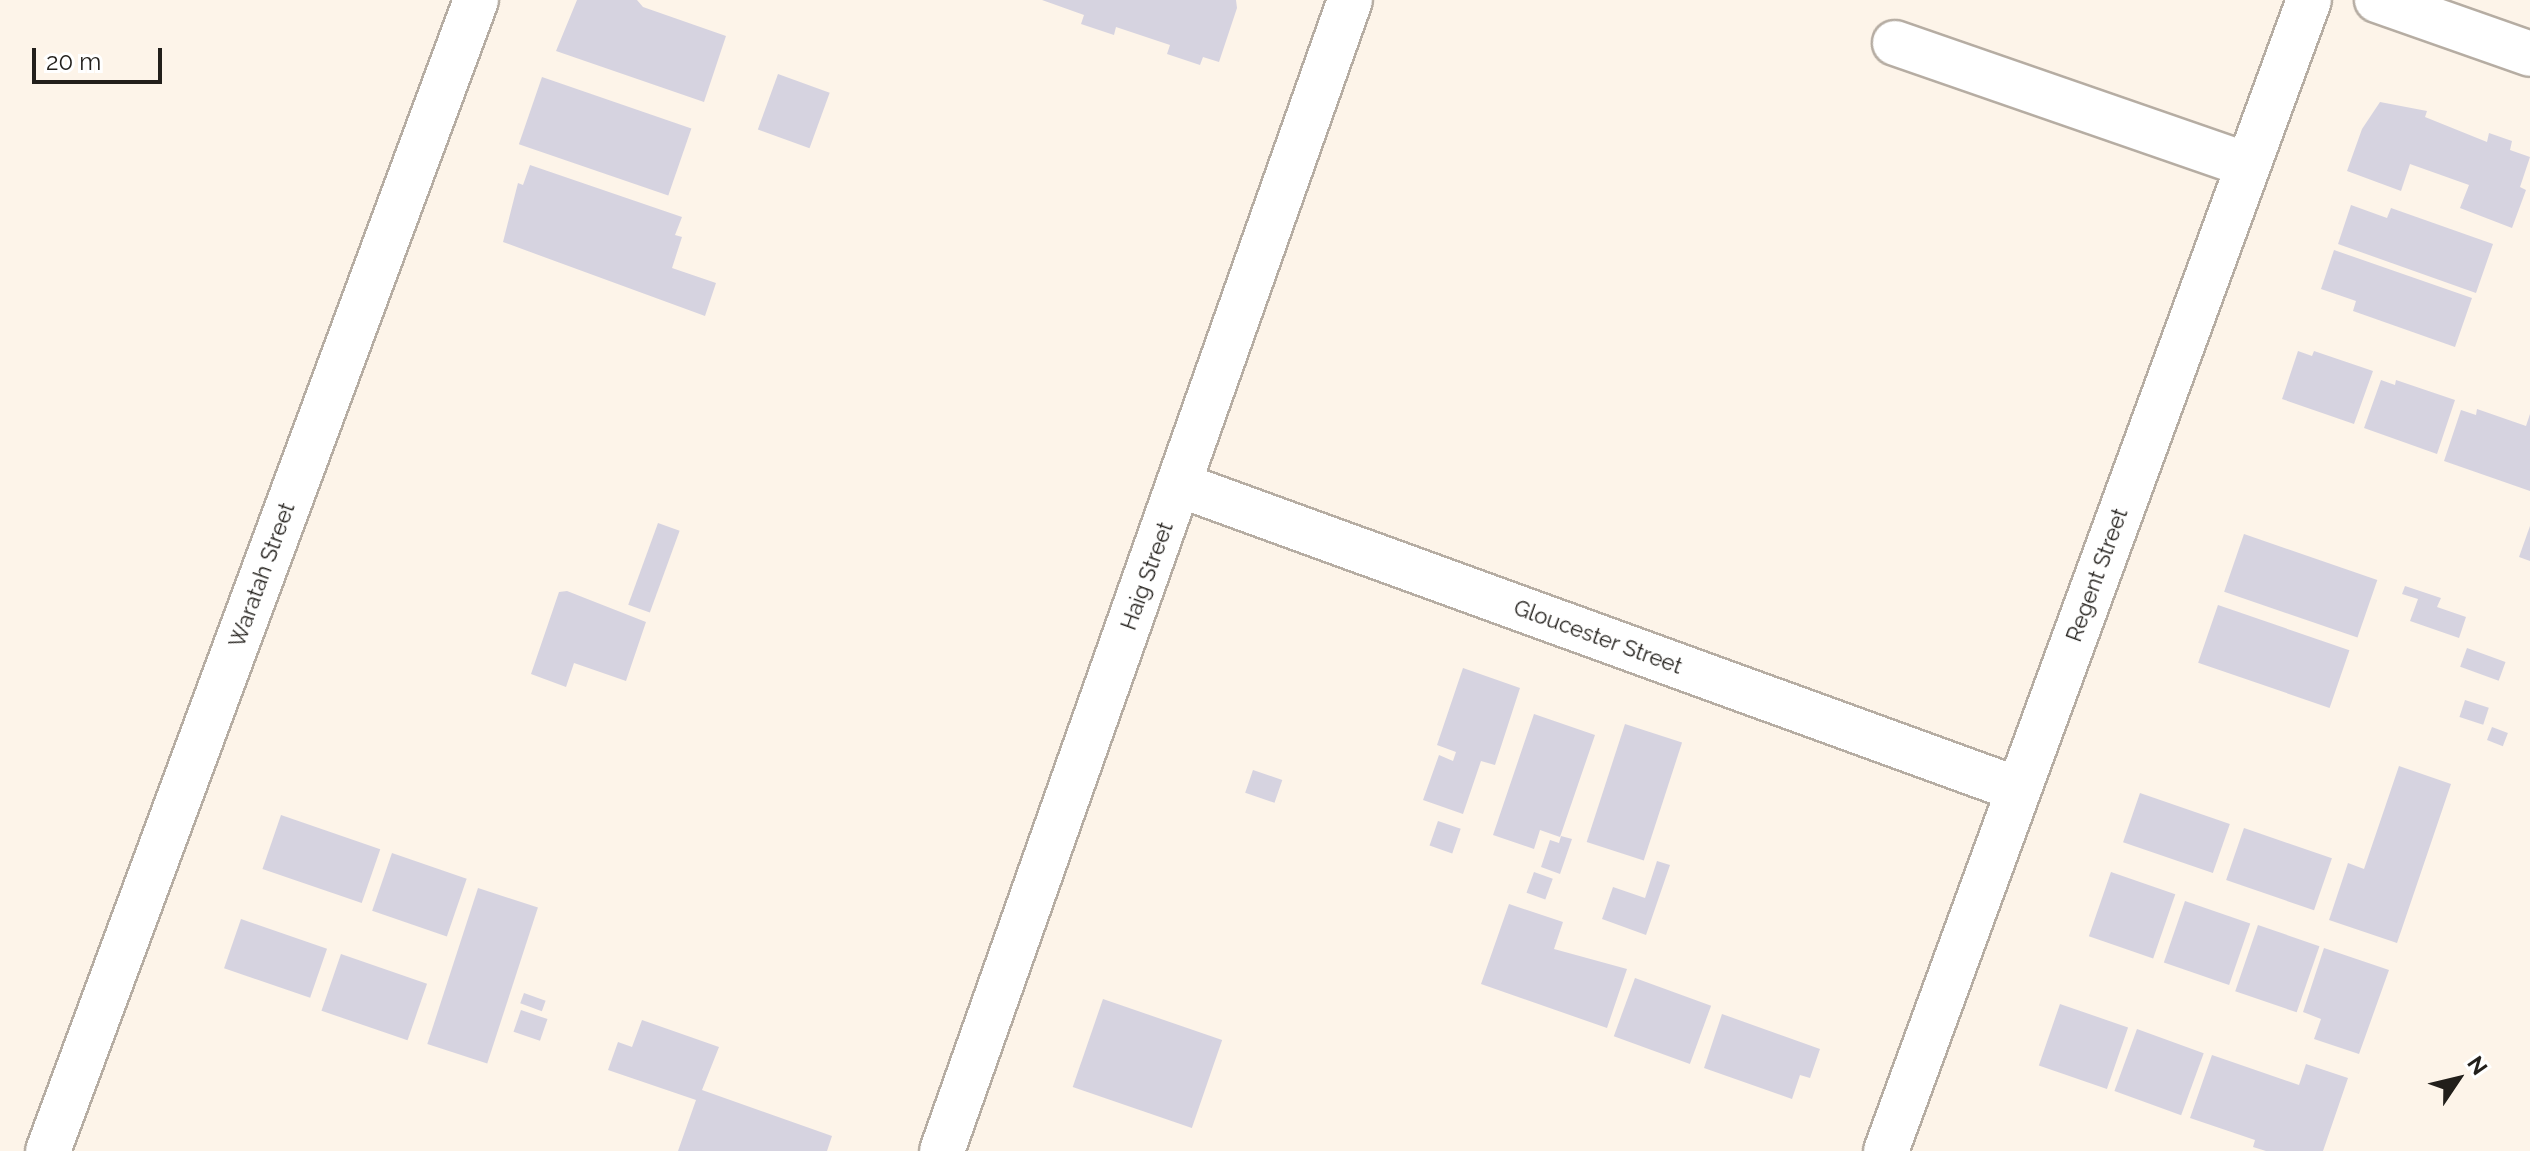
<!DOCTYPE html>
<html>
<head>
<meta charset="utf-8">
<style>
	body { margin:0 }
	#map { position:relative; width:2530px; height:1151px; overflow:hidden; background:#fdf4e9; font-family:Raleway,sans-serif }
	div>[style] { position:absolute }
	.building>* { inset:0; background:#d6d3e0; transform-origin:0 0 }
	.roads { filter:drop-shadow(2px 0 #b6ada3) drop-shadow(-2px 0 #b6ada3) drop-shadow(0 2px #b6ada3) drop-shadow(0 -2px #b6ada3) }
	.minor>* { height:44px; margin:-22px; padding:0 22px; transform-origin:22px; border-radius:22px; background:#fff }
	span { translate:-50% -50%; white-space:nowrap; text-align:center; line-height:1.15; -webkit-text-stroke:6px #fff; paint-order:stroke }
	.street-label { font-size:22px; color:#221f1b }
	.north { position:absolute; left:2418px; top:1039px; width:80px; height:80px; -webkit-text-stroke:6px #fff; paint-order:stroke; rotate:55deg; font-size:22px; font-weight:700; line-height:32px; text-align:center; color:#221f1b }
	.north::after { content:''; display:block; margin:auto; width:28px; height:36px; background:#221f1b; clip-path:polygon(50% 0,100% 100%,50% 72%,0 100%) }
	.scale { position:absolute; left:32px; top:48px; width:130px; height:36px; box-sizing:border-box; border:4px solid #221f1b; border-top:0; padding-left:10px; font-size:24px; line-height:28px; white-space:nowrap; color:#221f1b; -webkit-text-stroke:6px #fff; paint-order:stroke }
</style>
</head>
<body>
<div id="map">
	<div class="building">
		<i style="clip-path:polygon(577px 0,637px 0,643px 7px,726px 36px,704px 102px,556px 51px)"></i>
		<i style="clip-path:polygon(1042px 0,1236px 0,1237px 8px,1219px 62px,1203px 57px,1200px 65px,1167px 54px,1170px 45px,1116px 27px,1114px 35px,1081px 24px,1084px 15px)"></i>
		<i style="left:778px;top:74px;width:55px;height:59px;rotate:20deg"></i>
		<i style="left:542px;top:77px;width:158px;height:71px;rotate:19deg"></i>
		<i style="clip-path:polygon(2380px 102px,2427px 111px,2425px 117px,2487px 142px,2489px 133px,2512px 141px,2510px 150px,2530px 157px,2520px 187px,2526px 190px,2512px 228px,2460px 208px,2469px 185px,2410px 164px,2401px 191px,2347px 171px,2362px 129px)"></i>
		<i style="clip-path:polygon(530px 165px,682px 217px,675px 235px,682px 237px,672px 268px,716px 283px,705px 316px,503px 242px,518px 183px,523px 185px)"></i>
		<i style="clip-path:polygon(2351px 205px,2387px 218px,2391px 208px,2493px 244px,2476px 293px,2338px 244px)"></i>
		<i style="clip-path:polygon(2334px 250px,2472px 298px,2455px 347px,2353px 311px,2356px 301px,2321px 289px)"></i>
		<i style="clip-path:polygon(2298px 351px,2312px 356px,2314px 351px,2373px 371px,2354px 424px,2282px 399px)"></i>
		<i style="clip-path:polygon(2381px 380px,2395px 385px,2396px 380px,2455px 400px,2437px 454px,2364px 428px)"></i>
		<i style="clip-path:polygon(2477px 409px,2526px 426px,2530px 414px,2530px 491px,2444px 461px,2461px 410px,2476px 415px)"></i>
		<i style="left:658px;top:523px;width:23px;height:87px;rotate:20deg"></i>
		<i style="clip-path:polygon(2530px 526px,2530px 561px,2519px 557px)"></i>
		<i style="left:2244px;top:534px;width:141px;height:61px;rotate:19deg"></i>
		<i style="clip-path:polygon(2405px 586px,2441px 598px,2437px 607px,2466px 617px,2459px 638px,2410px 621px,2418px 599px,2402px 594px)"></i>
		<i style="clip-path:polygon(567px 591px,646px 622px,626px 681px,574px 663px,566px 687px,531px 674px,559px 592px)"></i>
		<i style="left:2218px;top:605px;width:139px;height:61px;rotate:19deg"></i>
		<i style="left:2467px;top:648px;width:41px;height:20px;rotate:20deg"></i>
		<i style="clip-path:polygon(1463px 668px,1520px 688px,1495px 765px,1481px 761px,1463px 814px,1423px 800px,1439px 755px,1453px 761px,1456px 752px,1437px 745px)"></i>
		<i style="left:2465px;top:700px;width:25px;height:18px;rotate:18deg"></i>
		<i style="clip-path:polygon(1534px 714px,1595px 735px,1560px 837px,1540px 830px,1534px 849px,1493px 835px)"></i>
		<i style="left:1625px;top:724px;width:60px;height:124px;rotate:18deg"></i>
		<i style="left:2492px;top:727px;width:17px;height:14px;rotate:21deg"></i>
		<i style="clip-path:polygon(2399px 766px,2451px 784px,2397px 943px,2329px 920px,2348px 863px,2364px 869px)"></i>
		<i style="left:1253px;top:770px;width:31px;height:24px;rotate:19deg"></i>
		<i style="left:2140px;top:793px;width:95px;height:52px;rotate:19deg"></i>
		<i style="left:281px;top:815px;width:105px;height:57px;rotate:19deg"></i>
		<i style="left:1438px;top:821px;width:24px;height:26px;rotate:19deg"></i>
		<i style="left:2244px;top:828px;width:93px;height:55px;rotate:19deg"></i>
		<i style="clip-path:polygon(1561px 836px,1572px 839px,1560px 874px,1541px 867px,1550px 840px,1559px 843px)"></i>
		<i style="left:392px;top:853px;width:79px;height:61px;rotate:19deg"></i>
		<i style="clip-path:polygon(1657px 861px,1670px 865px,1646px 935px,1602px 919px,1613px 887px,1645px 898px)"></i>
		<i style="left:1534px;top:872px;width:20px;height:22px;rotate:20deg"></i>
		<i style="left:2111px;top:872px;width:68px;height:68px;rotate:19deg"></i>
		<i style="left:478px;top:888px;width:63px;height:164px;rotate:18deg"></i>
		<i style="left:2185px;top:901px;width:69px;height:65px;rotate:19deg"></i>
		<i style="clip-path:polygon(1509px 904px,1563px 922px,1554px 949px,1627px 969px,1607px 1028px,1481px 984px)"></i>
		<i style="left:241px;top:919px;width:91px;height:52px;rotate:19deg"></i>
		<i style="left:2258px;top:925px;width:65px;height:70px;rotate:19deg"></i>
		<i style="clip-path:polygon(2324px 948px,2389px 970px,2359px 1054px,2314px 1039px,2321px 1019px,2303px 1012px)"></i>
		<i style="left:341px;top:954px;width:91px;height:60px;rotate:19deg"></i>
		<i style="left:1635px;top:978px;width:81px;height:62px;rotate:20deg"></i>
		<i style="left:524px;top:993px;width:23px;height:11px;rotate:20deg"></i>
		<i style="left:1103px;top:999px;width:126px;height:93px;rotate:19deg"></i>
		<i style="left:2060px;top:1004px;width:72px;height:65px;rotate:19deg"></i>
		<i style="left:521px;top:1010px;width:28px;height:23px;rotate:19deg"></i>
		<i style="clip-path:polygon(1722px 1014px,1820px 1049px,1810px 1078px,1800px 1075px,1792px 1099px,1704px 1068px)"></i>
		<i style="clip-path:polygon(642px 1020px,719px 1047px,702px 1090px,832px 1136px,827px 1151px,678px 1151px,696px 1100px,608px 1070px,618px 1042px,632px 1047px)"></i>
		<i style="left:2137px;top:1029px;width:71px;height:66px;rotate:20deg"></i>
		<i style="clip-path:polygon(2212px 1055px,2299px 1085px,2306px 1064px,2348px 1078px,2323px 1151px,2266px 1151px,2253px 1147px,2255px 1140px,2190px 1118px)"></i>
	</div>
	<div class="roads">
		<div class="minor">
			<i style="left:2377px;top:0;width:162px;rotate:19.4deg"></i>
			<i style="left:1895px;top:43px;width:373px;rotate:19.1deg"></i>
			<i style="left:1180px;top:485px;width:890px;rotate:19.96deg"></i>
			<i style="left:48px;top:1151px;width:1228px;rotate:-69.6deg"></i>
			<i style="left:942px;top:1151px;width:1221px;rotate:-70.48deg"></i>
			<i style="left:1886px;top:1151px;width:1226px;rotate:-69.82deg"></i>
		</div>
	</div>
	<div class="street-label">
		<span style="left:262px;top:575px;rotate:-70deg">Waratah Street</span>
		<span style="left:2097px;top:575px;rotate:-70deg">Regent Street</span>
		<span style="left:1147px;top:576px;rotate:-70deg">Haig Street</span>
		<span style="left:1598px;top:637px;rotate:20deg">Gloucester Street</span>
	</div>
	<div class="north">N</div>
	<div class="scale">20 m</div>
</div>
</body>
</html>
